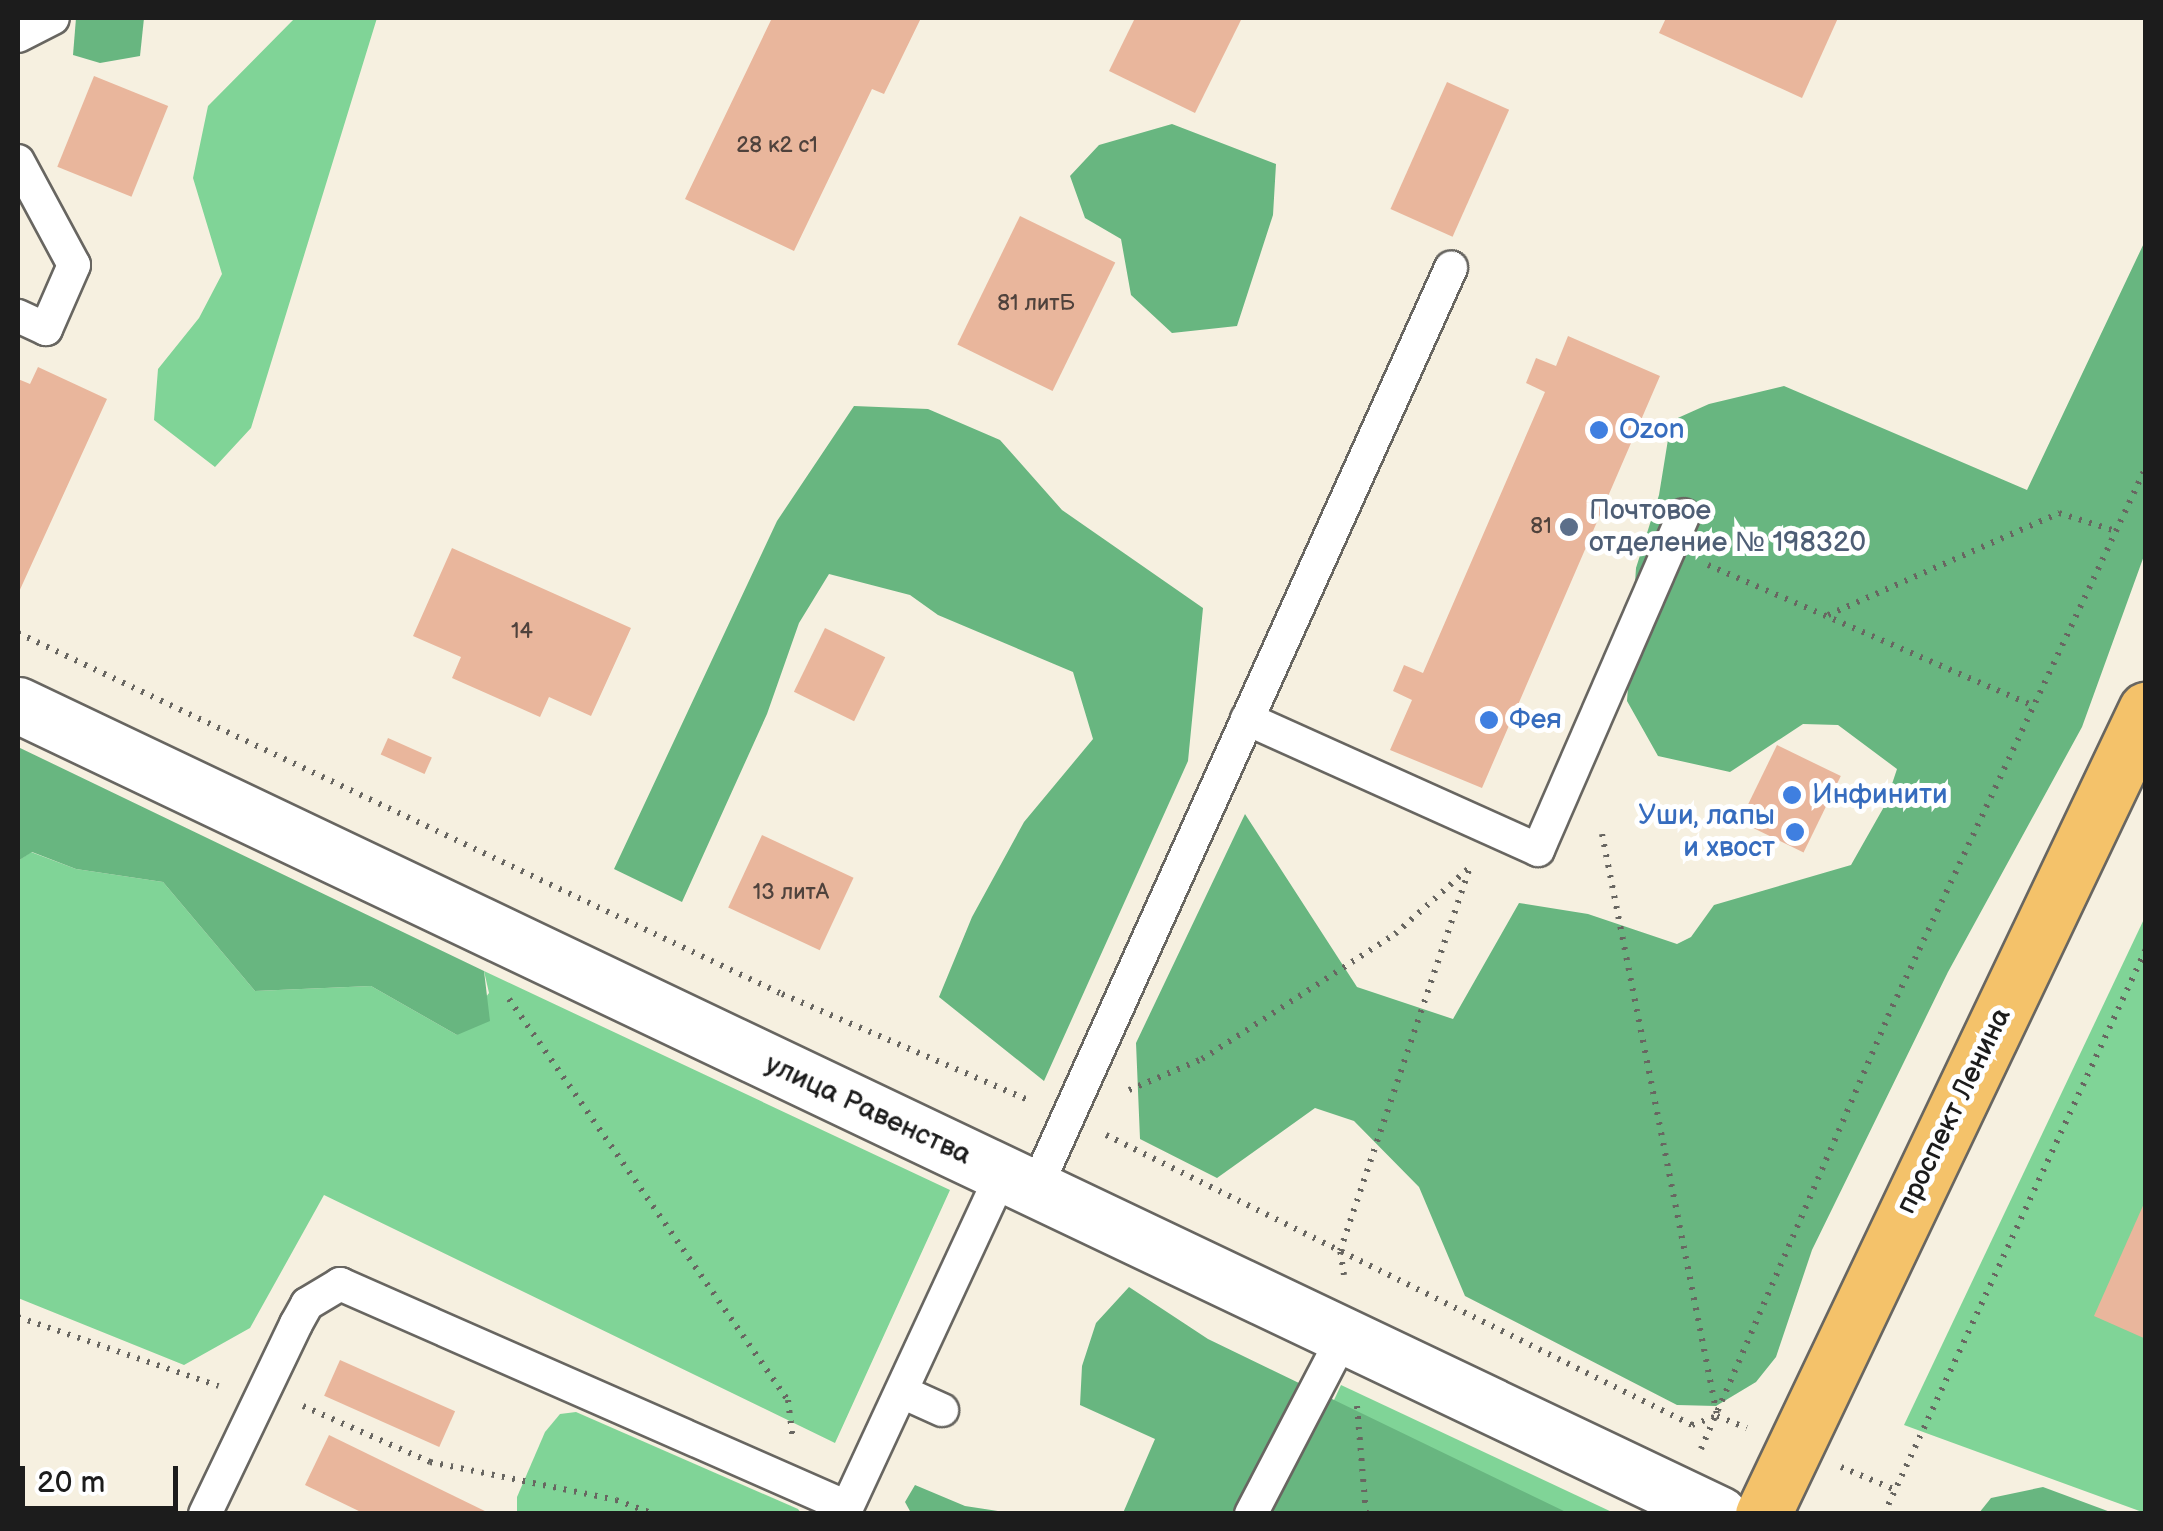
<!DOCTYPE html>
<html>
<head>
<meta charset="utf-8">
<style>
	body { margin:0 }
	#map { position:relative; width:2163px; height:1531px; overflow:hidden; background:#f6f0e0; font-family:"Balsamiq Sans",sans-serif }
	div>[style] { position:absolute }
	.green>* { inset:0; background:#80d497 }
	.forest>* { inset:0; background:#68b680 }
	.building>* { inset:0; background:#e9b69c; transform-origin:0 0 }
	.path>* { height:6px; margin-top:-3px; transform-origin:0; background:repeating-linear-gradient(90deg,#686661 0 2.5px,transparent 0 10.5px) }
	.roads { filter:drop-shadow(2px 0 #686661) drop-shadow(-2px 0 #686661) drop-shadow(0 2px #686661) drop-shadow(0 -2px #686661) }
	.service>* { height:32px; margin:-16px; padding:0 16px; transform-origin:16px; border-radius:16px; background:#fff }
	.minor>* { height:55px; margin:-27.5px; padding:0 27.5px; transform-origin:27.5px; border-radius:27.5px; background:#fff }
	.primary>* { height:55px; margin:-27.5px; padding:0 27.5px; transform-origin:27.5px; border-radius:27.5px; background:#f4c26a }
	.dots>* { width:28px; height:28px; translate:-50% -50%; box-sizing:border-box; border:5px solid #fff; border-radius:50% }
	span { translate:-50% -50%; white-space:nowrap; text-align:center; line-height:1.15; -webkit-text-stroke:10px #fff; paint-order:stroke }
	.number-label { font-size:22px; color:#4f423c }
	.number-label span { -webkit-text-stroke-width:0 }
	.shop-label { font-size:28px; color:#366cbe }
	.left { translate:0 -50%; text-align:left }
	.right { translate:-100% -50%; text-align:right }
	.service-label { font-size:28px; color:#4e5e75 }
	.street-label { font-size:28px; color:#1c1c1c }
	.frame { position:absolute; inset:0; border:20px solid #1c1c1c; pointer-events:none }
	.scale { position:absolute; left:20px; top:1466px; width:158px; height:45px; box-sizing:border-box; border:5px solid #1c1c1c; border-top:0; padding-left:12px; font-size:30px; line-height:35px; white-space:nowrap; color:#1c1c1c; -webkit-text-stroke:8px #fff; paint-order:stroke }
</style>
</head>
<body>
<div id="map">
	<div class="green">
		<i style="clip-path:polygon(295px 18px,377px 18px,251px 428px,215px 467px,154px 420px,158px 369px,199px 318px,222px 274px,193px 178px,208px 106px)"></i>
		<i style="clip-path:polygon(31px 852px,76px 869px,163px 882px,255px 991px,371px 986px,457px 1035px,489px 993px,484px 971px,950px 1190px,835px 1443px,324px 1195px,250px 1328px,184px 1365px,18px 1298px,18px 861px)"></i>
		<i style="clip-path:polygon(2145px 917px,2145px 1513px,1904px 1425px)"></i>
		<i style="clip-path:polygon(1341px 1385px,1614px 1513px,1281px 1514px)"></i>
		<i style="clip-path:polygon(576px 1412px,798px 1509px,801px 1513px,517px 1513px,517px 1497px,545px 1432px,560px 1414px)"></i>
	</div>
	<div class="forest">
		<i style="clip-path:polygon(76px 18px,144px 18px,140px 56px,100px 63px,73px 55px)"></i>
		<i style="clip-path:polygon(1172px 124px,1276px 164px,1273px 215px,1237px 326px,1172px 333px,1131px 295px,1121px 239px,1085px 218px,1070px 176px,1099px 145px)"></i>
		<i style="clip-path:polygon(2145px 241px,2145px 553px,2082px 727px,1948px 972px,1812px 1250px,1776px 1357px,1756px 1382px,1716px 1406px,1677px 1405px,1465px 1296px,1419px 1187px,1354px 1121px,1315px 1108px,1217px 1178px,1140px 1139px,1136px 1043px,1245px 814px,1357px 987px,1453px 1019px,1519px 903px,1588px 914px,1677px 944px,1691px 937px,1714px 905px,1851px 865px,1885px 805px,1897px 769px,1838px 725px,1803px 724px,1730px 772px,1658px 756px,1627px 701px,1636px 568px,1659px 495px,1671px 421px,1709px 404px,1784px 386px,2027px 490px)"></i>
		<i style="clip-path:polygon(854px 406px,928px 409px,1000px 440px,1062px 510px,1203px 608px,1188px 761px,1044px 1081px,939px 997px,972px 917px,1024px 822px,1093px 739px,1073px 672px,938px 615px,910px 595px,829px 574px,799px 623px,767px 714px,682px 902px,614px 869px,777px 521px)"></i>
		<i style="clip-path:polygon(18px 747px,484px 971px,490px 1021px,457px 1035px,371px 986px,255px 991px,163px 882px,76px 869px,32px 852px,18px 861px)"></i>
		<i style="clip-path:polygon(1129px 1287px,1208px 1339px,1568px 1513px,1123px 1513px,1155px 1439px,1080px 1405px,1082px 1366px,1096px 1323px)"></i>
		<i style="clip-path:polygon(915px 1485px,965px 1506px,1011px 1513px,911px 1513px,905px 1502px)"></i>
		<i style="clip-path:polygon(2043px 1487px,2113px 1513px,1979px 1513px,1991px 1498px)"></i>
	</div>
	<div class="building">
		<i style="clip-path:polygon(772px 18px,921px 18px,884px 94px,872px 89px,794px 251px,685px 199px)"></i>
		<i style="clip-path:polygon(1135px 18px,1242px 18px,1195px 113px,1109px 71px)"></i>
		<i style="clip-path:polygon(1666px 18px,1838px 18px,1802px 98px,1659px 33px)"></i>
		<i style="left:94px;top:76px;width:80px;height:98px;rotate:22deg"></i>
		<i style="left:1447px;top:82px;width:68px;height:139px;rotate:24deg"></i>
		<i style="left:1020px;top:216px;width:106px;height:143px;rotate:26deg"></i>
		<i style="clip-path:polygon(1568px 336px,1660px 376px,1482px 788px,1390px 750px,1412px 700px,1393px 691px,1404px 665px,1423px 673px,1545px 392px,1526px 383px,1536px 358px,1556px 366px)"></i>
		<i style="clip-path:polygon(38px 367px,107px 399px,18px 594px,18px 379px,30px 384px)"></i>
		<i style="clip-path:polygon(452px 548px,631px 628px,591px 716px,549px 697px,540px 717px,452px 678px,461px 657px,413px 636px)"></i>
		<i style="left:825px;top:628px;width:67px;height:71px;rotate:26deg"></i>
		<i style="left:388px;top:738px;width:48px;height:18px;rotate:24deg"></i>
		<i style="left:1777px;top:745px;width:71px;height:85px;rotate:26deg"></i>
		<i style="left:762px;top:835px;width:101px;height:80px;rotate:25deg"></i>
		<i style="clip-path:polygon(2146px 1199px,2146px 1339px,2094px 1316px)"></i>
		<i style="left:340px;top:1360px;width:126px;height:39px;rotate:24deg"></i>
		<i style="clip-path:polygon(329px 1435px,491px 1514px,365px 1514px,305px 1485px)"></i>
	</div>
	<div class="path">
		<i style="left:1708px;top:565px;width:355px;rotate:23.4deg"></i>
		<i style="left:1828px;top:615px;width:253px;rotate:-23.8deg"></i>
		<i style="left:2059px;top:513px;width:60px;rotate:17.5deg"></i>
		<i style="left:18px;top:633px;width:845px;rotate:25.29deg"></i>
		<i style="left:782px;top:994px;width:271px;rotate:23.3deg"></i>
		<i style="left:1602px;top:834px;width:592px;rotate:78.8deg"></i>
		<i style="left:509px;top:999px;width:489px;rotate:55.2deg"></i>
		<i style="left:788px;top:1400px;width:39px;rotate:83deg"></i>
		<i style="left:1129px;top:1090px;width:79px;rotate:-23deg"></i>
		<i style="left:1202px;top:1059px;width:230px;rotate:-32.9deg"></i>
		<i style="left:1395px;top:934px;width:98px;rotate:-41.7deg"></i>
		<i style="left:1106px;top:1135px;width:654px;rotate:26.33deg"></i>
		<i style="left:1692px;top:1425px;width:27px;rotate:-20deg"></i>
		<i style="left:1717px;top:1416px;width:32px;rotate:22deg"></i>
		<i style="left:1344px;top:1275px;width:24px;rotate:-99deg"></i>
		<i style="left:1340px;top:1251px;width:408px;rotate:-71.3deg"></i>
		<i style="left:18px;top:1317px;width:212px;rotate:19deg"></i>
		<i style="left:303px;top:1406px;width:139px;rotate:23.8deg"></i>
		<i style="left:430px;top:1462px;width:190px;rotate:11.5deg"></i>
		<i style="left:616px;top:1500px;width:40px;rotate:20.2deg"></i>
		<i style="left:1357px;top:1406px;width:108px;rotate:85.2deg"></i>
		<i style="left:1701px;top:1449px;width:472px;rotate:-66.6deg"></i>
		<i style="left:1888px;top:1016px;width:607px;rotate:-64.83deg"></i>
		<i style="left:1841px;top:1467px;width:60px;rotate:22.7deg"></i>
		<i style="left:1884px;top:1514px;width:623px;rotate:-65.12deg"></i>
	</div>
	<div class="roads">
		<div class="service">
			<i style="left:18px;top:36px;width:39px;rotate:-27deg"></i>
			<i style="left:18px;top:161px;width:118px;rotate:61.7deg"></i>
			<i style="left:74px;top:265px;width:70px;rotate:113.6deg"></i>
			<i style="left:46px;top:329px;width:31px;rotate:-155deg"></i>
			<i style="left:1247px;top:719px;width:319px;rotate:24.2deg"></i>
			<i style="left:1538px;top:850px;width:365px;rotate:-66.5deg"></i>
			<i style="left:1035px;top:1190px;width:1012px;rotate:-65.72deg"></i>
			<i style="left:902px;top:1392px;width:44px;rotate:24.2deg"></i>
			<i style="left:205px;top:1514px;width:211px;rotate:-64.4deg"></i>
			<i style="left:296px;top:1324px;width:23px;rotate:-61deg"></i>
			<i style="left:307px;top:1304px;width:39px;rotate:-31deg"></i>
			<i style="left:340px;top:1284px;width:554px;rotate:23.74deg"></i>
			<i style="left:844px;top:1514px;width:376px;rotate:-65.1deg"></i>
			<i style="left:1251px;top:1514px;width:202px;rotate:-62.5deg"></i>
		</div>
		<div class="minor">
			<i style="left:18px;top:705px;width:1884px;rotate:25.44deg"></i>
		</div>
		<div class="primary">
			<i style="left:1763px;top:1514px;width:891px;rotate:-64.53deg"></i>
		</div>
	</div>
	<div class="dots">
		<i style="left:1599px;top:430px;background:#3f7fe0"></i>
		<i style="left:1569px;top:527px;background:#5c6f8a"></i>
		<i style="left:1489px;top:720px;background:#3f7fe0"></i>
		<i style="left:1792px;top:795px;background:#3f7fe0"></i>
		<i style="left:1795px;top:832px;background:#3f7fe0"></i>
	</div>
	<div class="number-label">
		<span style="left:777px;top:146px">28 к2 с1</span>
		<span style="left:1036px;top:304px">81 литБ</span>
		<span style="left:1541px;top:527px">81</span>
		<span style="left:522px;top:632px">14</span>
		<span style="left:791px;top:893px">13 литА</span>
	</div>
	<div class="shop-label">
		<span class="left" style="left:1619px;top:430px">Ozon</span>
		<span class="left" style="left:1509px;top:720px">Фея</span>
		<span class="left" style="left:1812px;top:795px">Инфинити</span>
		<span class="right" style="left:1775px;top:832px">Уши, лапы<br>и хвост</span>
	</div>
	<div class="service-label">
		<span class="left" style="left:1589px;top:527px">Почтовое<br>отделение № 198320</span>
	</div>
	<div class="street-label">
		<span style="left:868px;top:1110px;rotate:25deg">улица Равенства</span>
		<span style="left:1954px;top:1111px;rotate:-64deg">проспект Ленина</span>
	</div>
	<div class="frame"></div>
	<div class="scale">20 m</div>
</div>
</body>
</html>
